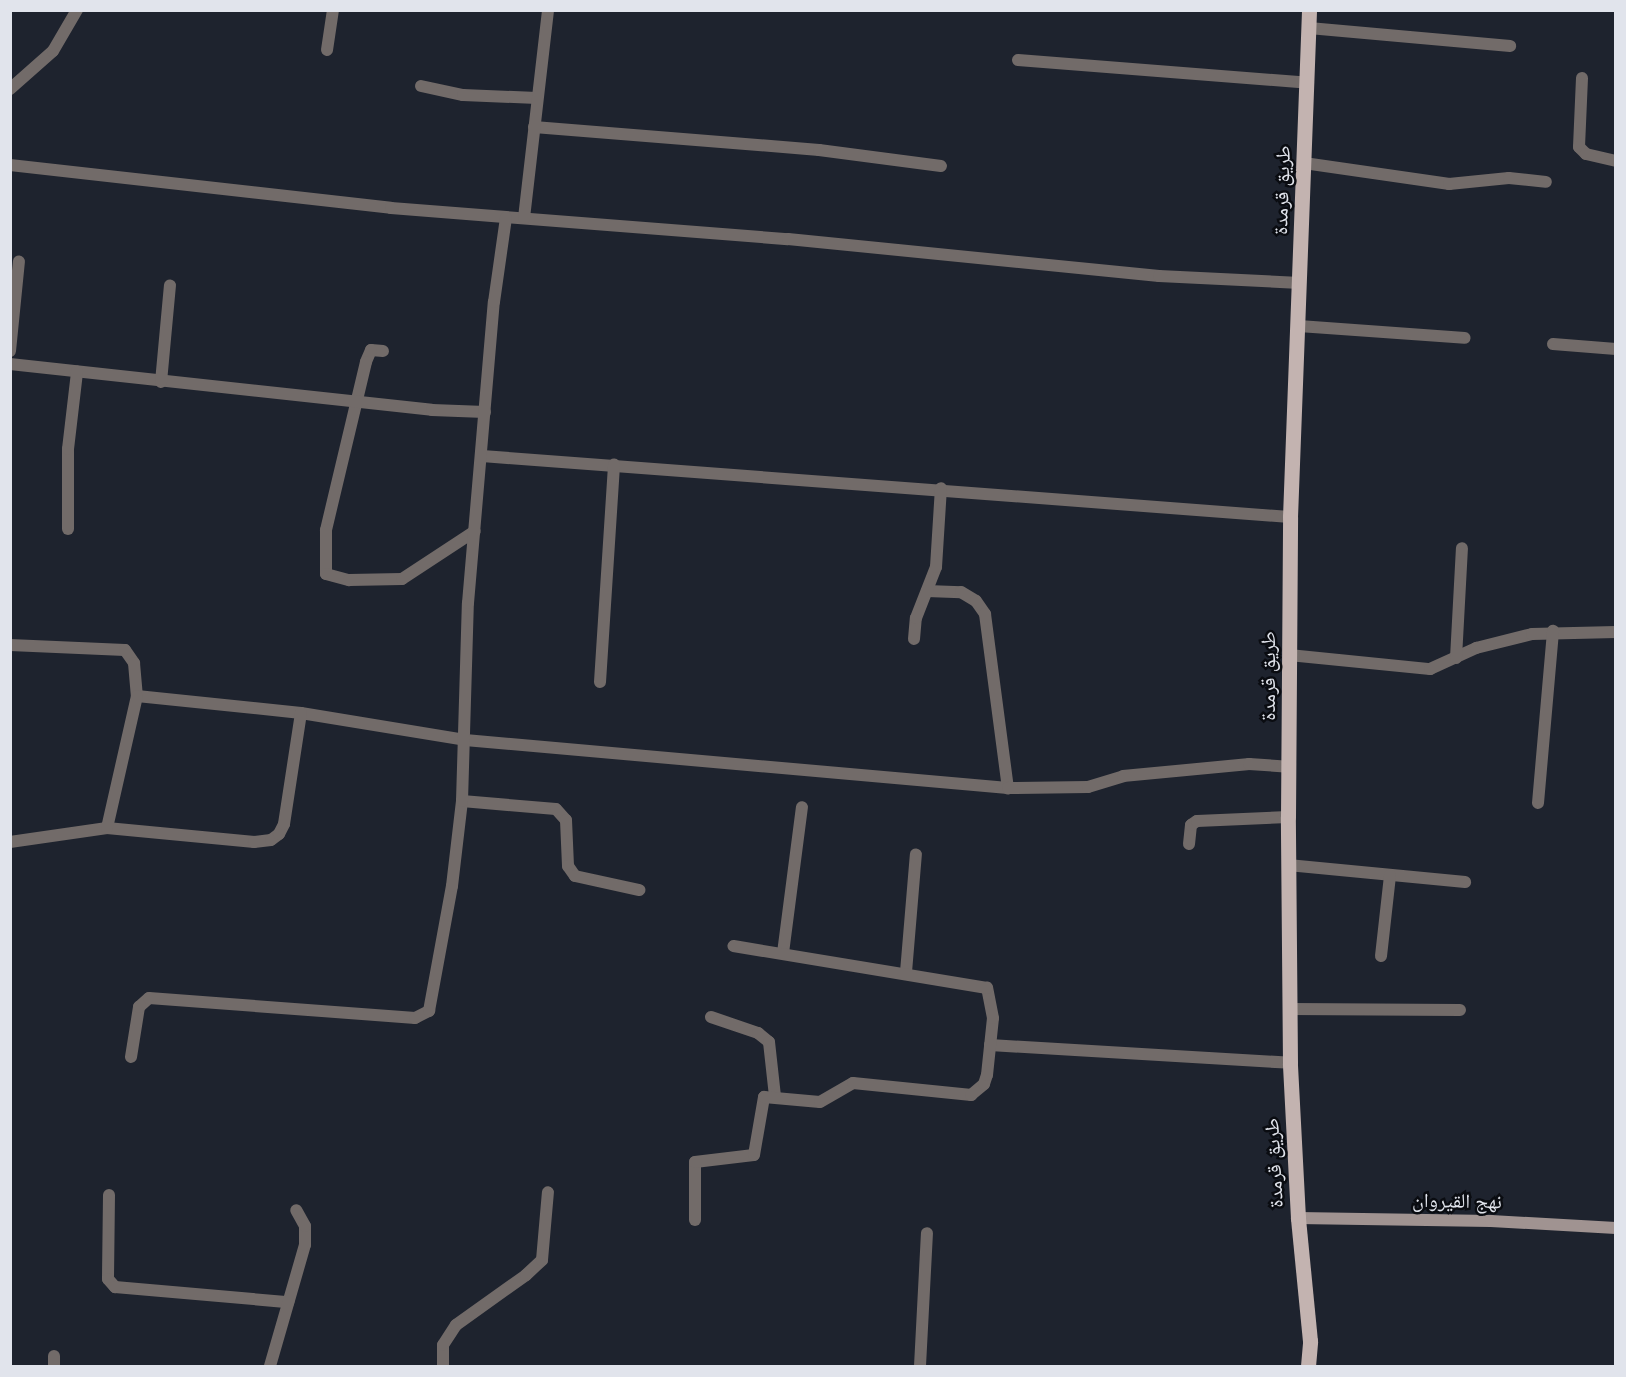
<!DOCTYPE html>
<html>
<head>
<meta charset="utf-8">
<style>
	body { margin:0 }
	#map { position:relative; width:1626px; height:1377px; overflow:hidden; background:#1e232e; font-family:"PT Sans","Noto Naskh Arabic",sans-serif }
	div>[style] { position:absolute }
	.street>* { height:12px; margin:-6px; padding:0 6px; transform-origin:6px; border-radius:6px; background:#726b69 }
	.secondary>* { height:12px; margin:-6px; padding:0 6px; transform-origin:6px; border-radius:6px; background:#a09391 }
	.primary>* { height:15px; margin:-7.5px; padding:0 7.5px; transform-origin:7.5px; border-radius:7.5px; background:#c3b3b0 }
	span { translate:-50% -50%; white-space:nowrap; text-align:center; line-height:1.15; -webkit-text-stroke:5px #0a0c11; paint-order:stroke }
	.street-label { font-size:20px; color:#e1e4ec }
	.frame { position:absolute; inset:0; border:12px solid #e1e4ec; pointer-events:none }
</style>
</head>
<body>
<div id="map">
	<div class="street">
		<i style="left:1309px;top:28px;width:202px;rotate:5.1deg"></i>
		<i style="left:327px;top:50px;width:40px;rotate:-81.5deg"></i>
		<i style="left:1018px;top:60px;width:291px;rotate:4.5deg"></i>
		<i style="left:1582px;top:78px;width:69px;rotate:92.5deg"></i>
		<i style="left:1579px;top:147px;width:10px;rotate:45deg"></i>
		<i style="left:1586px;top:154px;width:31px;rotate:13deg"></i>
		<i style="left:421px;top:86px;width:43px;rotate:12.1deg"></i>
		<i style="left:463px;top:95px;width:74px;rotate:2.3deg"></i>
		<i style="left:10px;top:89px;width:57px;rotate:-41.5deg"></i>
		<i style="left:53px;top:51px;width:48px;rotate:-59.7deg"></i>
		<i style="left:534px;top:127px;width:286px;rotate:4.6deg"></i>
		<i style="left:819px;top:150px;width:123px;rotate:7.5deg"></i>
		<i style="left:1304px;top:163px;width:147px;rotate:8.2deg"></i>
		<i style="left:1449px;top:184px;width:60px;rotate:-5.7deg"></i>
		<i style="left:1509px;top:178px;width:37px;rotate:6deg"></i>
		<i style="left:10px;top:165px;width:383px;rotate:6.4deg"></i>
		<i style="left:391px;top:208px;width:398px;rotate:4.5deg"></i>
		<i style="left:788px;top:239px;width:373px;rotate:5.7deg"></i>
		<i style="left:1159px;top:276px;width:141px;rotate:2.8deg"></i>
		<i style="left:524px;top:218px;width:209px;rotate:-83.4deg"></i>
		<i style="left:1299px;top:326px;width:166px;rotate:4.1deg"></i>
		<i style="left:1553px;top:344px;width:63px;rotate:4.5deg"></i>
		<i style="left:10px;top:351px;width:90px;rotate:-84.3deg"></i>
		<i style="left:383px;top:351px;width:12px;rotate:-175deg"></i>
		<i style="left:371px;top:350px;width:13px;rotate:113deg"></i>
		<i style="left:366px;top:362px;width:173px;rotate:103.4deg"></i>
		<i style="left:326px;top:530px;width:44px;rotate:90deg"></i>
		<i style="left:326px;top:574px;width:24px;rotate:15deg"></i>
		<i style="left:349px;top:580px;width:53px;rotate:-1.1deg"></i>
		<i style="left:402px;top:579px;width:87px;rotate:-33.3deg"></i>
		<i style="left:10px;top:364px;width:424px;rotate:6.2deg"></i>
		<i style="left:432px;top:410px;width:53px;rotate:2.2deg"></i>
		<i style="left:161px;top:382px;width:97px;rotate:-84.7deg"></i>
		<i style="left:482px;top:456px;width:810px;rotate:4.32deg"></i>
		<i style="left:68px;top:529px;width:80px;rotate:-90deg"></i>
		<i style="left:68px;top:449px;width:78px;rotate:-83.3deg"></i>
		<i style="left:927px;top:591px;width:34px;rotate:2deg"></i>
		<i style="left:961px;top:592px;width:17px;rotate:31deg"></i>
		<i style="left:976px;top:601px;width:16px;rotate:55deg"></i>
		<i style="left:985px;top:614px;width:176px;rotate:82.5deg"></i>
		<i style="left:914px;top:639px;width:21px;rotate:-85deg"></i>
		<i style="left:916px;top:618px;width:55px;rotate:-68.6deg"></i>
		<i style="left:936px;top:567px;width:79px;rotate:-86.4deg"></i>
		<i style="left:10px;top:645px;width:115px;rotate:2.5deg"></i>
		<i style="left:125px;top:650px;width:16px;rotate:55deg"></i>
		<i style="left:134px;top:663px;width:33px;rotate:85deg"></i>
		<i style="left:137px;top:696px;width:165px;rotate:5.9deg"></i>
		<i style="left:301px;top:713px;width:166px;rotate:9.3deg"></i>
		<i style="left:465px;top:740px;width:545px;rotate:5.05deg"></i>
		<i style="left:1008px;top:788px;width:80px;rotate:-0.7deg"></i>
		<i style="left:1088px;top:787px;width:37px;rotate:-17deg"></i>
		<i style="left:1123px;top:776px;width:127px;rotate:-5.4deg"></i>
		<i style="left:1249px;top:764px;width:39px;rotate:4deg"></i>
		<i style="left:1289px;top:655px;width:142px;rotate:5.7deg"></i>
		<i style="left:1430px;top:669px;width:51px;rotate:-24.5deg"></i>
		<i style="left:1476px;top:648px;width:58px;rotate:-14deg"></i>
		<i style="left:1532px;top:634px;width:84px;rotate:-1.4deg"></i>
		<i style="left:1456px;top:658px;width:110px;rotate:-86.9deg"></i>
		<i style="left:600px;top:682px;width:218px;rotate:-86.3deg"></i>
		<i style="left:462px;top:801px;width:94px;rotate:4.9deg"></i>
		<i style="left:556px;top:809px;width:15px;rotate:48deg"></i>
		<i style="left:566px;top:820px;width:46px;rotate:87.5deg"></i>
		<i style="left:568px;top:866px;width:12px;rotate:55deg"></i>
		<i style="left:575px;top:876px;width:66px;rotate:12.3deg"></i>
		<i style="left:1538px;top:803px;width:173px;rotate:-85deg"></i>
		<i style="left:107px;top:828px;width:148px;rotate:5.4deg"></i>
		<i style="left:254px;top:842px;width:17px;rotate:-7deg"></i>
		<i style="left:271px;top:840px;width:10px;rotate:-37deg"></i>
		<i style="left:279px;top:834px;width:11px;rotate:-63deg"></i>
		<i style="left:284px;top:824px;width:112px;rotate:-81.3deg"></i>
		<i style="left:10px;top:842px;width:98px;rotate:-8.2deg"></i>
		<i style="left:107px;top:828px;width:135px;rotate:-77.2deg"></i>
		<i style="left:1189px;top:844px;width:19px;rotate:-84deg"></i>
		<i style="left:1191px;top:825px;width:7px;rotate:-34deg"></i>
		<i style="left:1197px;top:821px;width:91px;rotate:-2.5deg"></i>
		<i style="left:1288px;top:865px;width:178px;rotate:5.5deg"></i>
		<i style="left:783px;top:953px;width:147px;rotate:-82.6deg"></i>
		<i style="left:1381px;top:956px;width:81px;rotate:-83.6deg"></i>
		<i style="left:906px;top:972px;width:118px;rotate:-85.2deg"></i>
		<i style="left:1290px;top:1009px;width:170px;rotate:0.3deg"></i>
		<i style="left:711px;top:1017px;width:50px;rotate:18.8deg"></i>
		<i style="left:758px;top:1033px;width:14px;rotate:39deg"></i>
		<i style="left:769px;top:1042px;width:54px;rotate:83.7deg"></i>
		<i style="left:990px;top:1045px;width:301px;rotate:3.4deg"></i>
		<i style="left:131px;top:1057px;width:51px;rotate:-80.9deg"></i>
		<i style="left:139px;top:1007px;width:13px;rotate:-42deg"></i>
		<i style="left:149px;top:998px;width:267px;rotate:4.3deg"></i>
		<i style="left:415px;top:1018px;width:16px;rotate:-27deg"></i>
		<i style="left:429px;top:1011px;width:127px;rotate:-79.6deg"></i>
		<i style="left:452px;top:886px;width:86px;rotate:-83.3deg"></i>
		<i style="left:462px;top:801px;width:198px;rotate:-88.3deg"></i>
		<i style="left:468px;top:603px;width:302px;rotate:-85.1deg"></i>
		<i style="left:494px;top:302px;width:85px;rotate:-81.9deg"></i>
		<i style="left:109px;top:1195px;width:84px;rotate:90.7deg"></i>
		<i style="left:108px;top:1279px;width:11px;rotate:49deg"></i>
		<i style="left:115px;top:1287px;width:174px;rotate:5deg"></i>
		<i style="left:695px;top:1220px;width:58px;rotate:-90deg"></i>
		<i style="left:695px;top:1162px;width:59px;rotate:-6.8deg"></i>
		<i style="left:754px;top:1155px;width:59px;rotate:-80.2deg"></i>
		<i style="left:764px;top:1097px;width:56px;rotate:5.1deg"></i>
		<i style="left:820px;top:1102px;width:38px;rotate:-30deg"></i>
		<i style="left:853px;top:1083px;width:119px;rotate:5.8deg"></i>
		<i style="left:971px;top:1095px;width:17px;rotate:-40deg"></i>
		<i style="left:984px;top:1084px;width:9px;rotate:-72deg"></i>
		<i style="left:987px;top:1075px;width:57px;rotate:-84deg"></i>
		<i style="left:993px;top:1018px;width:31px;rotate:-101deg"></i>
		<i style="left:987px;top:988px;width:257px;rotate:-170.6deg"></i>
		<i style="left:54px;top:1366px;width:10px;rotate:-90deg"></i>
		<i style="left:270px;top:1366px;width:126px;rotate:-73.9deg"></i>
		<i style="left:305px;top:1245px;width:19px;rotate:-90deg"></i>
		<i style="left:305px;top:1226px;width:18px;rotate:-119deg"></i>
		<i style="left:443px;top:1366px;width:21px;rotate:-90deg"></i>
		<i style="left:443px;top:1345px;width:24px;rotate:-57deg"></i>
		<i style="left:456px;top:1325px;width:86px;rotate:-35.5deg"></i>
		<i style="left:526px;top:1275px;width:22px;rotate:-43deg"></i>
		<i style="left:542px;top:1260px;width:68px;rotate:-85deg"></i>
		<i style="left:920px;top:1366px;width:133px;rotate:-87deg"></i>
	</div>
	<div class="secondary">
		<i style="left:1298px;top:1218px;width:193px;rotate:0.9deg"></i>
		<i style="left:1491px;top:1221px;width:125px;rotate:3.2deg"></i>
	</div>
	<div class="primary">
		<i style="left:1308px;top:1366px;width:25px;rotate:-85deg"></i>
		<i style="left:1310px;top:1341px;width:124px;rotate:-95.6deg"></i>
		<i style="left:1298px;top:1218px;width:155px;rotate:-93deg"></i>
		<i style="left:1290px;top:1063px;width:246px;rotate:-90.5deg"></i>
		<i style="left:1288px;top:817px;width:300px;rotate:-89.6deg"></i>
		<i style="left:1290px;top:517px;width:507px;rotate:-87.85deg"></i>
	</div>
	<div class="street-label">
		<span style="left:1282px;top:190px;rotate:-88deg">طريق قرمدة</span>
		<span style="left:1268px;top:676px;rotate:-90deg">طريق قرمدة</span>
		<span style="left:1274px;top:1163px;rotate:-93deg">طريق قرمدة</span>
		<span style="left:1457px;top:1201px;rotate:1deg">نهج القيروان</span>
	</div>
	<div class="frame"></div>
</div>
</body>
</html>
